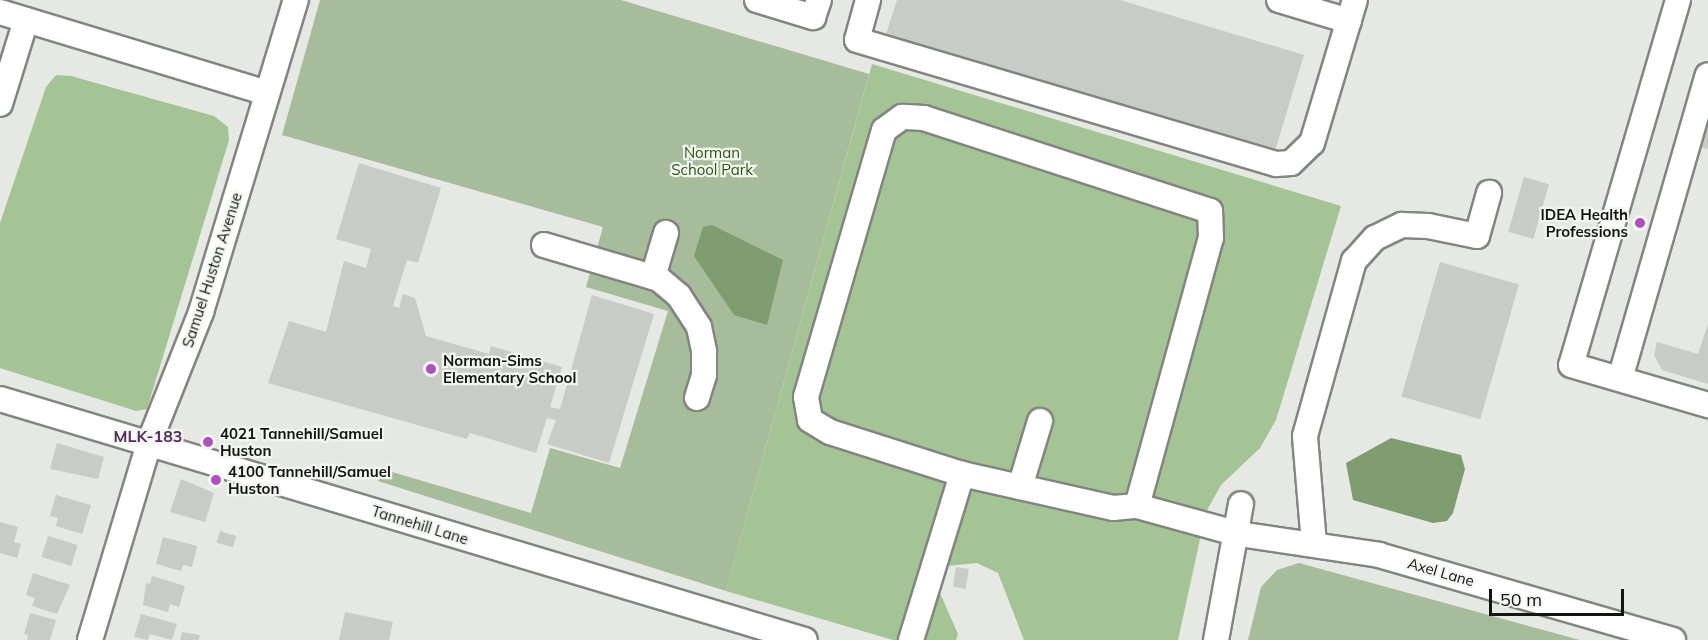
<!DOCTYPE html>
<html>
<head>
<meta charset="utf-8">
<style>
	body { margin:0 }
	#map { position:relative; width:1708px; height:640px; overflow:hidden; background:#e5e8e3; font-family:Mulish,sans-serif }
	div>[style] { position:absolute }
	.green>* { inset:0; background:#a6bc9a }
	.forest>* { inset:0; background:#a5c495 }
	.water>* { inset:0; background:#7f9c70 }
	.building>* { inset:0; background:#c8cbc6; transform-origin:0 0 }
	.roads { filter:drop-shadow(2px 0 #828580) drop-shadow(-2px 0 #828580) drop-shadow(0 2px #828580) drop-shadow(0 -2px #828580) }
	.minor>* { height:24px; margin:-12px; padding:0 12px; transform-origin:12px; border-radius:12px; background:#fff }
	.dots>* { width:16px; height:16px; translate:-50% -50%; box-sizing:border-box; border:3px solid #f2f6f0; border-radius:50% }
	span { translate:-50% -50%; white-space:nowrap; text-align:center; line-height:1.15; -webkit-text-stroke:4.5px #f2f6f0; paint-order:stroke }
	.park-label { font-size:15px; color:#2e5413 }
	.poi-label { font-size:15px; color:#131513; font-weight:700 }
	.right { translate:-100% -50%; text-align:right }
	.left { translate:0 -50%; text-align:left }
	.street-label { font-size:15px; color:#131513 }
	.neighbourhood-label { font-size:16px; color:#572a5e; font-weight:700 }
	.scale { position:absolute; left:1489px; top:589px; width:135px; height:27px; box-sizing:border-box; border:3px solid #131513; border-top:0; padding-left:8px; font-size:18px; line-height:21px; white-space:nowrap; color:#131513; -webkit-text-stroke:4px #f2f6f0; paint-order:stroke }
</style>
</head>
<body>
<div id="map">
	<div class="green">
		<i style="clip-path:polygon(320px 0,621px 0,869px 74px,726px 591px,378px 481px,382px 469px,531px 513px,550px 448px,620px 468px,668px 311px,586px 287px,603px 227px,282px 135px)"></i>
		<i style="clip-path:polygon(1299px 563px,1580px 640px,1248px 640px,1261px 587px,1277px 570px)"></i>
	</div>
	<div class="forest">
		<i style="clip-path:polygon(872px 64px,1341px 206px,1276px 420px,1260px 448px,1221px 485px,1206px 512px,1178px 640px,1024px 640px,998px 573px,977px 563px,947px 566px,938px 576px,940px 593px,958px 634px,956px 640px,893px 640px,726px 591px)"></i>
		<i style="clip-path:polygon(56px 75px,71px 76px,214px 116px,228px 127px,229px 140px,147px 409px,136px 411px,0 368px,0 223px,46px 87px)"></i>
	</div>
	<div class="water">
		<i style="clip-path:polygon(712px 225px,783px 260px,767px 325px,734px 315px,694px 256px,703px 227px)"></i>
		<i style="clip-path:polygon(1391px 438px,1461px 455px,1465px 469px,1453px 513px,1447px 521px,1433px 523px,1353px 500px,1346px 463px)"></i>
	</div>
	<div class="building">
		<i style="clip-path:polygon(897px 0,1120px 0,1304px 55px,1275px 151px,886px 34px)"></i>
		<i style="clip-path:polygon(1707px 128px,1708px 128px,1708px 149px,1702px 148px)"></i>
		<i style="clip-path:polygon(359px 163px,441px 188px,418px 263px,407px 260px,393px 306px,399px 308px,403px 294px,415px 298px,426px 336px,489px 354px,491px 346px,562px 367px,550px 407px,560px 409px,592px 295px,654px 314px,609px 463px,547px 444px,556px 420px,547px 418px,536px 453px,470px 433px,467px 439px,268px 383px,289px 321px,326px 332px,344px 261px,366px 268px,371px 249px,336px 239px)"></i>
		<i style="left:1524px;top:177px;width:26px;height:57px;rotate:16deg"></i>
		<i style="left:1440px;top:262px;width:82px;height:140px;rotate:16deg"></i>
		<i style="clip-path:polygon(1708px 324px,1708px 384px,1662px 370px,1654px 355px,1657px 342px,1698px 354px)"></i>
		<i style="clip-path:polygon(57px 443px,104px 457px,98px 479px,50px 469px)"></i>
		<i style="clip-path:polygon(181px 479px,214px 493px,205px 522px,170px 512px)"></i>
		<i style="clip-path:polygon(56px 495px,91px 505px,82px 534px,56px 526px,58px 518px,50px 516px)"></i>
		<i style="clip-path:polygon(0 522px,18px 527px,14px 542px,21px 544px,17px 558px,0 553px)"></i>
		<i style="left:220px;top:531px;width:17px;height:12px;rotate:17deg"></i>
		<i style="left:48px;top:536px;width:31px;height:22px;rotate:17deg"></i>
		<i style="clip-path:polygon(163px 537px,197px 546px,192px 567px,183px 565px,181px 571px,156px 564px)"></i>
		<i style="left:956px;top:567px;width:13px;height:20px;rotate:9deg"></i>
		<i style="clip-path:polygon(33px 573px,70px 585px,57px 614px,32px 606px,35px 598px,26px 595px)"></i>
		<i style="clip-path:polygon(152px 576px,185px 586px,179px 607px,170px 604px,168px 612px,143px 605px,146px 583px,150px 584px)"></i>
		<i style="clip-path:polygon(345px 612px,393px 622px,389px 640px,339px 640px)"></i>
		<i style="clip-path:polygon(30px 613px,56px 620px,50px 640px,27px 640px,28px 635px,24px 634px)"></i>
		<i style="clip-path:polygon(141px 614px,177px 624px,172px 640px,150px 634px,148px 640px,134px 637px)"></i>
		<i style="clip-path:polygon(182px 632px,200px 635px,199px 640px,180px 640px)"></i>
	</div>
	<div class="roads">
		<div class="minor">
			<i style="left:757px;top:0;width:59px;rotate:16.9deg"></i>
			<i style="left:813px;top:17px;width:18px;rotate:-71deg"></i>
			<i style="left:868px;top:0;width:41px;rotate:105.4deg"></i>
			<i style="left:857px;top:40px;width:437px;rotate:16.5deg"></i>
			<i style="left:1276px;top:164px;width:15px;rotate:-4deg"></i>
			<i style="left:1291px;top:163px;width:29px;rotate:-44deg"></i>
			<i style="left:1312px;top:143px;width:149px;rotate:-73.3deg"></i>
			<i style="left:1279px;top:0;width:73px;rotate:16.7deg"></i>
			<i style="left:1678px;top:0;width:380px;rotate:106.3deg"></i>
			<i style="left:1571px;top:365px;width:143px;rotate:16.3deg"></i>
			<i style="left:0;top:12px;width:279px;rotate:16.9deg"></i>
			<i style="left:0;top:104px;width:88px;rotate:-72.8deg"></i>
			<i style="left:544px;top:245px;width:120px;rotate:16.5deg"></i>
			<i style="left:659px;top:279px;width:26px;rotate:40deg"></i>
			<i style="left:679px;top:296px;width:37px;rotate:57deg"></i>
			<i style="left:699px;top:327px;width:25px;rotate:78deg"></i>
			<i style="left:704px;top:351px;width:24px;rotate:90deg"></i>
			<i style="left:704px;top:375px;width:24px;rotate:107deg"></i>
			<i style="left:653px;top:277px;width:46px;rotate:-73.5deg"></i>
			<i style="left:1620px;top:379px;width:316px;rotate:-73.9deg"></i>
			<i style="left:0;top:399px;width:840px;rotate:16.67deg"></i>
			<i style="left:1020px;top:487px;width:69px;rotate:-73.1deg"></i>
			<i style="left:1137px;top:506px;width:278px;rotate:-74.6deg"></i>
			<i style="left:1211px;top:238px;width:27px;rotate:-92deg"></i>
			<i style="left:1210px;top:211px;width:301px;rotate:-162deg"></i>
			<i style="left:924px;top:118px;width:22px;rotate:-177deg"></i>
			<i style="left:902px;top:117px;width:22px;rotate:144deg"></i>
			<i style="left:884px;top:130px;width:278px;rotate:106.3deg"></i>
			<i style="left:806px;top:397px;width:23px;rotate:80deg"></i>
			<i style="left:810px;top:420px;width:23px;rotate:31deg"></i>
			<i style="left:830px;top:432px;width:139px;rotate:17.7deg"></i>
			<i style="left:962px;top:474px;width:155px;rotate:12.7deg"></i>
			<i style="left:1113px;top:508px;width:24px;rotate:-5deg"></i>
			<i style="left:1137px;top:506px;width:106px;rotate:15.4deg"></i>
			<i style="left:1239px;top:534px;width:142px;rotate:8.5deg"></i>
			<i style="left:1379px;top:555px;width:306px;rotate:16.1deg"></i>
			<i style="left:1314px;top:544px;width:108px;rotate:-94.8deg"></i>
			<i style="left:1305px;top:436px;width:182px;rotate:-74.4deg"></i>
			<i style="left:1354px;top:261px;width:31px;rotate:-48deg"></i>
			<i style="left:1375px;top:238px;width:30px;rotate:-26deg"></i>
			<i style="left:1402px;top:225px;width:26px;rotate:2deg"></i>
			<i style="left:1428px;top:226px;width:50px;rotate:11.5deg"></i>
			<i style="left:1477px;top:236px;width:45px;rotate:-74.4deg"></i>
			<i style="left:90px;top:640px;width:206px;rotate:-73.3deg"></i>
			<i style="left:149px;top:443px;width:141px;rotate:-68.3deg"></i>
			<i style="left:201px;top:312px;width:326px;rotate:-73.1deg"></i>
			<i style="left:911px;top:640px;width:174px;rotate:-72.9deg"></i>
			<i style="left:1216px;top:640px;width:138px;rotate:-79.6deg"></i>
		</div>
	</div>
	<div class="dots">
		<i style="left:1640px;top:223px;background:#ae51bc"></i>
		<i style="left:431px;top:369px;background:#ae51bc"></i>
		<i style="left:208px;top:442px;background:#ae51bc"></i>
		<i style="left:216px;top:480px;background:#ae51bc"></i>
	</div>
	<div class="park-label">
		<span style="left:712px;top:161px">Norman<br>School Park</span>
	</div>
	<div class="poi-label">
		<span class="right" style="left:1628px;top:223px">IDEA Health<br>Professions</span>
		<span class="left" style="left:443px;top:369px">Norman-Sims<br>Elementary School</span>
		<span class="left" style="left:220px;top:442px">4021 Tannehill/Samuel<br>Huston</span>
		<span class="left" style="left:228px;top:480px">4100 Tannehill/Samuel<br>Huston</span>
	</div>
	<div class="street-label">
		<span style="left:212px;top:270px;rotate:-72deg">Samuel Huston Avenue</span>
		<span style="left:420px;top:525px;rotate:17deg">Tannehill Lane</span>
		<span style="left:1441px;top:572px;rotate:16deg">Axel Lane</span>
	</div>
	<div class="neighbourhood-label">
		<span style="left:148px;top:436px">MLK-183</span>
	</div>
	<div class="scale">50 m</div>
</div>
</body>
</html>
